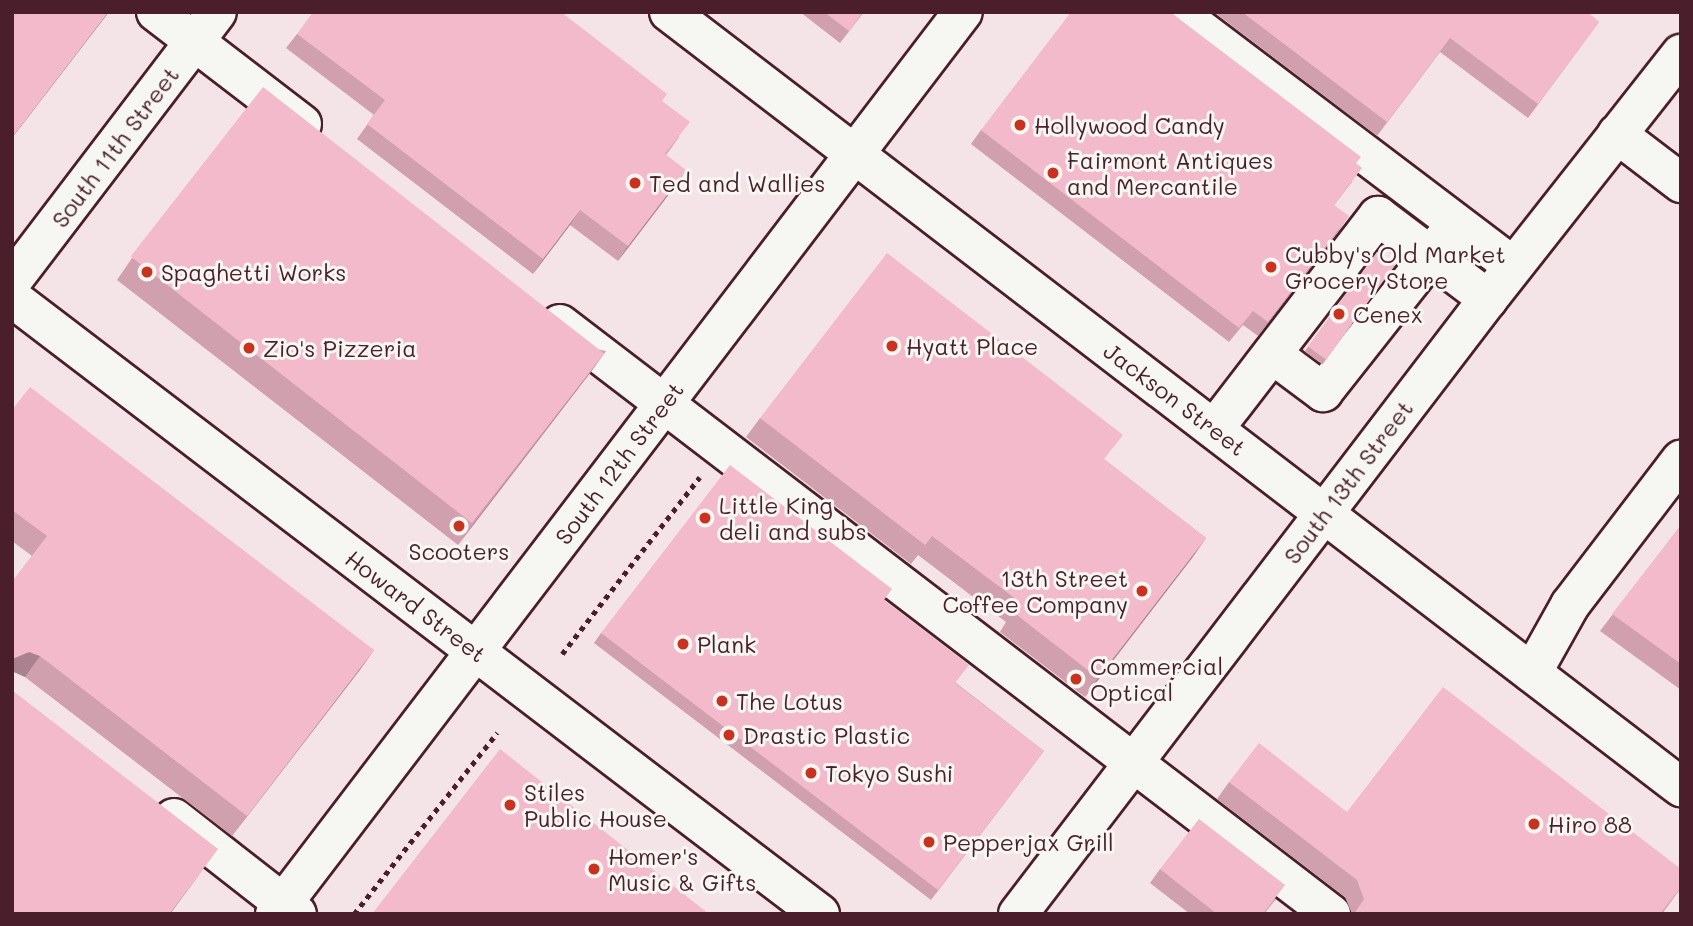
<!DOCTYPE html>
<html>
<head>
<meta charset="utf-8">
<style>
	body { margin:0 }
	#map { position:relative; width:1693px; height:926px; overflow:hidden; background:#f6f6f2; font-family:Mali,sans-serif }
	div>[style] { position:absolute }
	.built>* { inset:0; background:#f5e4e7; transform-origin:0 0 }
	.path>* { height:4.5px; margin-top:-2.25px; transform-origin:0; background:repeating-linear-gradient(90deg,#4a1f2b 0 5px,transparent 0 10px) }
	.roads { filter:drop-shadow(2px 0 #4a1f2b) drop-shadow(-2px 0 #4a1f2b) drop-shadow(0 2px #4a1f2b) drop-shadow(0 -2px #4a1f2b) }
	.minor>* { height:38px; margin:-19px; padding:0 19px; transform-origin:19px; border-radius:19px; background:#f6f6f2 }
	.major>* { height:38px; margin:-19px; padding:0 19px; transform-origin:19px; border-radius:19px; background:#f6f6f2 }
	.wall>* { inset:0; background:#d1a0af; transform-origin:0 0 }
	.shaded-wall>* { inset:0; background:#aa828f }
	.building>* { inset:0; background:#f3bacc; transform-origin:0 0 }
	.dots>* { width:19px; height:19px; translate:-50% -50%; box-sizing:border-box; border:4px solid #f6f6f2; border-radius:50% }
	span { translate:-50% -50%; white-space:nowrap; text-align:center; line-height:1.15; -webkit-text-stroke:6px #f6f6f2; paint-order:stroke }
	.poi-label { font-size:23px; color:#4a1f2b }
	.left { translate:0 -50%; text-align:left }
	.right { translate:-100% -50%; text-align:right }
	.street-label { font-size:23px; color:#4a1f2b }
	.frame { position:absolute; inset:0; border:14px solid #4a1f2b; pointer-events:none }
</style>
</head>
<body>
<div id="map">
	<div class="built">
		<i style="left:12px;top:12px;width:1669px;height:902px"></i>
	</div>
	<div class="path">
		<i style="left:562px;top:654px;width:224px;rotate:-52.1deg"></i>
		<i style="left:354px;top:914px;width:231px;rotate:-51.7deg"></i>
	</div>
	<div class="roads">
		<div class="minor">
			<i style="left:156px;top:12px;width:184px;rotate:37.5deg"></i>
			<i style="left:669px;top:12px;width:1275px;rotate:37.45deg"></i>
			<i style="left:1177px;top:12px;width:421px;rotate:37.1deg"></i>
			<i style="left:1617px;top:134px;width:81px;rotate:37.4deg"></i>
			<i style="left:12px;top:281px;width:338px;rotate:-52.7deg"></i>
			<i style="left:12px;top:298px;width:1016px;rotate:37.32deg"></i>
			<i style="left:560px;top:324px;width:971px;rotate:37.42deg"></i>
			<i style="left:1272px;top:354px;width:64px;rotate:36.7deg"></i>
			<i style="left:1323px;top:392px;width:200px;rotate:-51.7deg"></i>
			<i style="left:1214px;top:429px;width:269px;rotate:-52.4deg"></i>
			<i style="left:1378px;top:216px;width:138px;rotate:37deg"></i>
			<i style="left:1532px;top:673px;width:78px;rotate:-60.8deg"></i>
			<i style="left:1570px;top:605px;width:183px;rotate:-52.6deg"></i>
			<i style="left:174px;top:818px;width:156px;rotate:38deg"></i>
			<i style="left:275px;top:914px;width:1134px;rotate:-52.67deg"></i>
		</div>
		<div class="major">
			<i style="left:1018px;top:914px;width:774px;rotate:-52.61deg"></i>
			<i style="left:1488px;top:299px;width:312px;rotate:-51.8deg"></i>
		</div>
	</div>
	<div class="wall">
		<i style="clip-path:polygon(800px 12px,864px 12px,840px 43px)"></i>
		<i style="clip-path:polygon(1214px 12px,1587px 12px,1599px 22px,1528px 118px,1440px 52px,1377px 136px)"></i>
		<i style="clip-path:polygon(1174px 15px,1356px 163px,1352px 182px,1334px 205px,1339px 230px,1258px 336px,1243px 325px,1229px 342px,971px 144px,981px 130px)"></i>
		<i style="clip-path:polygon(297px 34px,662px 101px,679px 137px,666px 155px,676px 185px,618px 261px,570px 225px,533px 274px,357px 139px,374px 115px,286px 48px)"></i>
		<i style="left:1377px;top:252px;width:22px;height:123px;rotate:36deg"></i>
		<i style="clip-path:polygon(132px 258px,606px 351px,590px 373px,458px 545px,117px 280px)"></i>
		<i style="clip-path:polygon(12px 410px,374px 650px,359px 671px,232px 836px,25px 677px,14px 672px,12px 673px,12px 582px,32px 556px,12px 541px)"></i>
		<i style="clip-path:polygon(760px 418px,1105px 460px,1206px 538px,1192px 558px,1085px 697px,1000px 632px,1006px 622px,918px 555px,911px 564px,746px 437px)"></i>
		<i style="clip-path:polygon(1681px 525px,1681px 690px,1600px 631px)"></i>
		<i style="clip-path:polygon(884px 600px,956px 683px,1044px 751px,931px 900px,594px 643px,601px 633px)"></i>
		<i style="clip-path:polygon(1229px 782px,1347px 812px,1681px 869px,1681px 888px,1662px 914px,1352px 914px,1345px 897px,1217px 799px)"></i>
		<i style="clip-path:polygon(1160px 869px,1276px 899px,1264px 914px,1190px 914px,1150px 883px)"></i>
	</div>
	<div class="shaded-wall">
		<i style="clip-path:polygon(108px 12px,109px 12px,12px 138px,12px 137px)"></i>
		<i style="clip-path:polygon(686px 170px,676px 185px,618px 261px,628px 246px)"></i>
		<i style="clip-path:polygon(580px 210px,570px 225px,533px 274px,543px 259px)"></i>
		<i style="clip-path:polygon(1349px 216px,1339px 230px,1258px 336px,1268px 322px)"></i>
		<i style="clip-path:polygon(606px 351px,590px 373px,458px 545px,474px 523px)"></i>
		<i style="clip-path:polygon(1206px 538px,1192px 558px,1085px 697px,1098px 678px)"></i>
		<i style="clip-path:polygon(374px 650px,359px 671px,232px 836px,247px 816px)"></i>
		<i style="clip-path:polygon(29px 652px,40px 656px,25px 677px,14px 672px,12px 673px,12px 659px)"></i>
		<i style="clip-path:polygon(218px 849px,170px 914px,169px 914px)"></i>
	</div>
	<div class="building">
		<i style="clip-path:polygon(12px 12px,108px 12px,12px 137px)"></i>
		<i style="clip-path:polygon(313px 12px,561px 12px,667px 94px,662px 101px,690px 122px,665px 154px,686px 170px,628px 246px,580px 210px,543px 259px,367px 124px,385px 100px,297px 34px)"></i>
		<i style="clip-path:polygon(824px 12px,863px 12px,849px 31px)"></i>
		<i style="clip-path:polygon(1071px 12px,1172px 12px,1174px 15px,1361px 157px,1356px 163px,1362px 168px,1334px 205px,1349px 216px,1268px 322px,1253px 311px,1239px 328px,981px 130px)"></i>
		<i style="clip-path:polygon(1242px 12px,1587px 12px,1599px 22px,1538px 104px,1450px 38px,1387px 122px)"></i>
		<i style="left:263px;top:87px;width:433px;height:215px;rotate:38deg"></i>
		<i style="left:1377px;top:252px;width:22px;height:117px;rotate:36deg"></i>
		<i style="clip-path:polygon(887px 253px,1123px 435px,1104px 459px,1206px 538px,1098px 678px,1013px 612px,1021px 603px,932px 536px,925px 545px,760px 418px)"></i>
		<i style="clip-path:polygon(30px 387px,374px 650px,247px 816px,40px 656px,29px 652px,12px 659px,12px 582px,47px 536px,12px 510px,12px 410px)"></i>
		<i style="clip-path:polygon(730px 465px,892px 589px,884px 600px,969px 665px,955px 683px,1044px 751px,938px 890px,601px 633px)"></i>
		<i style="clip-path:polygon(1681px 525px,1681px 664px,1612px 614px)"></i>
		<i style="clip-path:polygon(1443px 687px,1681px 869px,1681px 887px,1660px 914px,1354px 914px,1364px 899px,1357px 880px,1229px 782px,1259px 743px,1347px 812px)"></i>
		<i style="clip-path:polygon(12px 689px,13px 691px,218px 849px,169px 914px,12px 914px)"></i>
		<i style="clip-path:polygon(500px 749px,709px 914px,372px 914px)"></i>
		<i style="clip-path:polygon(1199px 819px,1285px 885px,1263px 914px,1217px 914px,1160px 869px)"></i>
	</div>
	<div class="dots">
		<i style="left:1020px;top:125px;background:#c8321e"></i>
		<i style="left:1053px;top:173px;background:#c8321e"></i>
		<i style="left:635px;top:183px;background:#c8321e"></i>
		<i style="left:1271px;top:267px;background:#c8321e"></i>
		<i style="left:147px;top:272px;background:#c8321e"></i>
		<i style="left:1339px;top:314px;background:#c8321e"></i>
		<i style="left:892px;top:346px;background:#c8321e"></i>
		<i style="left:249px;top:348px;background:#c8321e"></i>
		<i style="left:705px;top:518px;background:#c8321e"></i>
		<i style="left:459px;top:526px;background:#c8321e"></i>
		<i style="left:1142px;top:591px;background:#c8321e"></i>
		<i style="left:683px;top:644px;background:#c8321e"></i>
		<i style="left:1076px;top:679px;background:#c8321e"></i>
		<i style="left:722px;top:701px;background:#c8321e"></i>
		<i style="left:729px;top:735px;background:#c8321e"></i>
		<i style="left:811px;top:773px;background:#c8321e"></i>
		<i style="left:510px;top:805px;background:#c8321e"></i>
		<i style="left:1534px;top:824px;background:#c8321e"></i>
		<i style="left:929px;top:842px;background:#c8321e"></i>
		<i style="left:594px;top:869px;background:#c8321e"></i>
	</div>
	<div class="poi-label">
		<span class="left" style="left:1034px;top:125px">Hollywood Candy</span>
		<span class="left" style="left:1067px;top:173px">Fairmont Antiques<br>and Mercantile</span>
		<span class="left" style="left:649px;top:183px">Ted and Wallies</span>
		<span class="left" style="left:1285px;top:267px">Cubby's Old Market<br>Grocery Store</span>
		<span class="left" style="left:161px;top:272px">Spaghetti Works</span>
		<span class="left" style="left:1353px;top:314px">Cenex</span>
		<span class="left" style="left:906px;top:346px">Hyatt Place</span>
		<span class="left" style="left:263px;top:348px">Zio's Pizzeria</span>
		<span class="left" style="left:719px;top:518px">Little King<br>deli and subs</span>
		<span style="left:459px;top:551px">Scooters</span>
		<span class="right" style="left:1128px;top:591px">13th Street<br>Coffee Company</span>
		<span class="left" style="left:697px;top:644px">Plank</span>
		<span class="left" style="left:1090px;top:679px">Commercial<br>Optical</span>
		<span class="left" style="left:736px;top:701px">The Lotus</span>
		<span class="left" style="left:743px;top:735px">Drastic Plastic</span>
		<span class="left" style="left:825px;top:773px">Tokyo Sushi</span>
		<span class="left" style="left:524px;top:805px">Stiles<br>Public House</span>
		<span class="left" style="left:1548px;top:824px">Hiro 88</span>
		<span class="left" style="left:943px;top:842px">Pepperjax Grill</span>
		<span class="left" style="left:608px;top:869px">Homer's<br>Music &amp; Gifts</span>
	</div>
	<div class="street-label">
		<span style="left:115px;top:147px;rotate:-53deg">South 11th Street</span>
		<span style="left:1175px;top:399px;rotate:37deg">Jackson Street</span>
		<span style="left:619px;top:463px;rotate:-53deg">South 12th Street</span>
		<span style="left:1348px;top:482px;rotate:-53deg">South 13th Street</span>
		<span style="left:416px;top:606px;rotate:37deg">Howard Street</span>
	</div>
	<div class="frame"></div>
</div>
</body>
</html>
